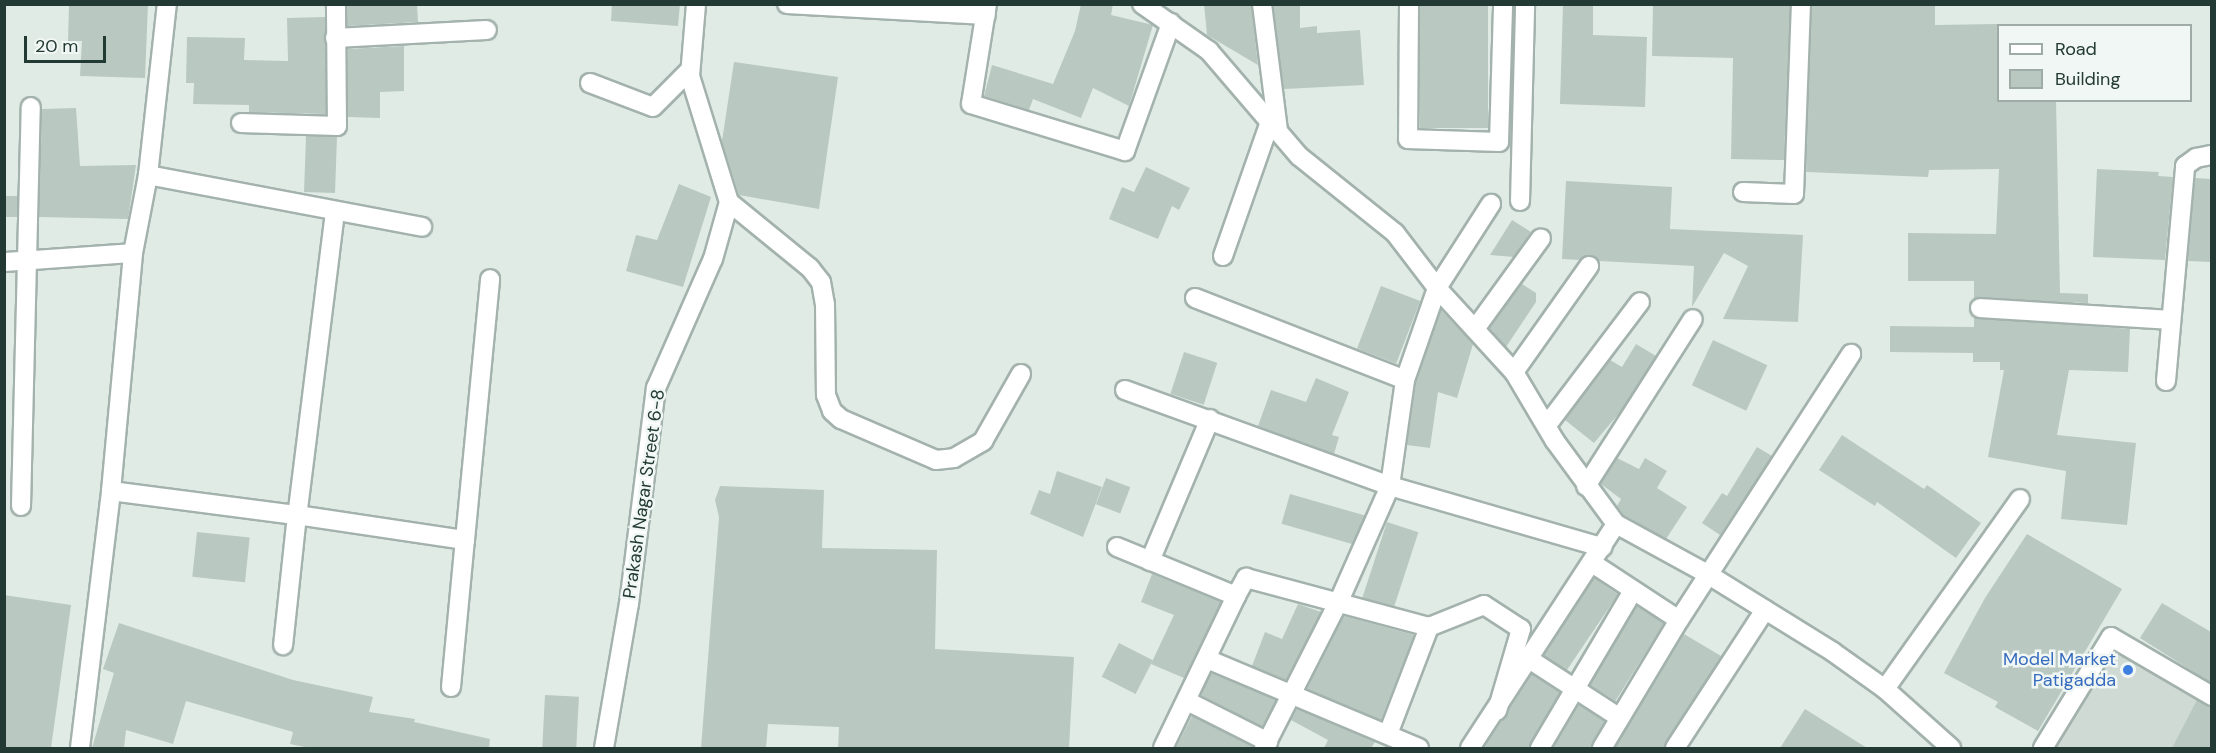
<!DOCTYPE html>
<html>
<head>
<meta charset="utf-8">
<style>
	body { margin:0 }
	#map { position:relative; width:2216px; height:753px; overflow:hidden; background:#e0ebe6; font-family:"DM Sans",sans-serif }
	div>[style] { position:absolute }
	.built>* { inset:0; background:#cfdad5 }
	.building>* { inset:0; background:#b9c8c1; transform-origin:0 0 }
	.roads { filter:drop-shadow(2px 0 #a3b2ad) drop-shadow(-2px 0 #a3b2ad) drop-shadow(0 2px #a3b2ad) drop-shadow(0 -2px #a3b2ad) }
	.minor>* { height:18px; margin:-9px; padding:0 9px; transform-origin:9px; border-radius:9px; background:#fff }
	.tertiary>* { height:18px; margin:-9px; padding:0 9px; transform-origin:9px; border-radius:9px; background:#fff }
	.dots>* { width:16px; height:16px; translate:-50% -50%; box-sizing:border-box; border:3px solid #f1f7f4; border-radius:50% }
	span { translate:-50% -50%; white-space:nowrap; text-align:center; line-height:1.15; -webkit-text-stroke:5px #f1f7f4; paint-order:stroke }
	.street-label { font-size:18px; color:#223a33 }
	.shop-label { font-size:18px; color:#366cbe }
	.right { translate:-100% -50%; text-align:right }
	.frame { position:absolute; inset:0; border:6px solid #223a33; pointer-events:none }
	.legend { position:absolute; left:1997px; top:24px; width:195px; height:78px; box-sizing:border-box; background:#f1f7f4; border:2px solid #9eaba7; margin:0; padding:8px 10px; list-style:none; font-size:18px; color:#223a33 }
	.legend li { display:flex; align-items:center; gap:12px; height:30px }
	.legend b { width:30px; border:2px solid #9eaba7 }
	.scale { position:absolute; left:24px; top:36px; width:82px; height:27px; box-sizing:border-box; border:3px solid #223a33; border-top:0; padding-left:8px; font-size:18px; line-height:21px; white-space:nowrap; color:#223a33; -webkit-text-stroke:4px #f1f7f4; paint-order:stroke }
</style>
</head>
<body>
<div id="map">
	<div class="built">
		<i style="clip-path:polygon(2113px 639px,2211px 701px,2211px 748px,2046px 748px)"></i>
	</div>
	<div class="building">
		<i style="clip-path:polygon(69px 4px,148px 4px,145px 78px,80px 76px,82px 41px,68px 41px)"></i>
		<i style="clip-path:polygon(347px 4px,417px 4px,418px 22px,347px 26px)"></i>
		<i style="clip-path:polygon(612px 4px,680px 4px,678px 26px,611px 21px)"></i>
		<i style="clip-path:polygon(1081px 4px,1113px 4px,1111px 15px,1153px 25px,1129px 106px,1093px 88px,1081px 118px,1033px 99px,1029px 110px,984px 96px,992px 65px,1053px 84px,1075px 31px)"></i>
		<i style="clip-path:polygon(1204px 4px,1251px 4px,1258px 65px,1207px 35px)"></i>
		<i style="clip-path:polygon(1273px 4px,1300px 4px,1300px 28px,1317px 26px,1317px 33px,1360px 30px,1364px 85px,1284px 89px)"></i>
		<i style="left:1420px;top:4px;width:68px;height:124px"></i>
		<i style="clip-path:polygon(1563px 4px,1593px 4px,1593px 35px,1647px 37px,1645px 107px,1560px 104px)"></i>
		<i style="clip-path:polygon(1653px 4px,1790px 4px,1784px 160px,1731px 159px,1733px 58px,1652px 56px)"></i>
		<i style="clip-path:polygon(1812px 4px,1935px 4px,1935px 25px,1998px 24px,1998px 100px,2056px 100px,2060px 293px,2088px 294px,2088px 303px,1974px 299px,1974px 281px,1908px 281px,1908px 233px,1996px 234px,1999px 169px,1929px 170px,1928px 177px,1806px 172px)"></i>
		<i style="clip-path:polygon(325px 17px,326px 114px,249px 112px,249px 105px,193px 104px,194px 83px,186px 83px,187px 37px,245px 38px,244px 60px,288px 61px,287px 18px)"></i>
		<i style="clip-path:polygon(404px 46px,404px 91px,380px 92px,380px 118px,348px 117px,348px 49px)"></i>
		<i style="clip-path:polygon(734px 62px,838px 77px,819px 209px,739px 195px,722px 141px)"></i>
		<i style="clip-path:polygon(76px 108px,80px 166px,136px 165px,128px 219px,39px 217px,42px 109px)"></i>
		<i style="left:306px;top:136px;width:31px;height:56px;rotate:2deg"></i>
		<i style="clip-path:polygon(1146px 167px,1190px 188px,1179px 210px,1172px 206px,1158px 239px,1109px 219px,1122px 187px,1134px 192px)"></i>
		<i style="clip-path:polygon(2097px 169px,2159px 172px,2158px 176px,2173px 177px,2165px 260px,2093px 257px)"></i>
		<i style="clip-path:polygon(2195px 178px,2211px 179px,2211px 262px,2188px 261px)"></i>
		<i style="clip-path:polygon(1566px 181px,1672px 187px,1670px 229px,1803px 235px,1798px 322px,1723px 319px,1748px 266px,1724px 253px,1692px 307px,1694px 266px,1599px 261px,1589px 255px,1580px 260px,1562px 259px)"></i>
		<i style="clip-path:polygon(679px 184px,711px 197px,683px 287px,626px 271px,636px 235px,657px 240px)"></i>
		<i style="left:4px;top:196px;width:14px;height:21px"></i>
		<i style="clip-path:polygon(1512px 220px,1531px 232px,1514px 257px,1490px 255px)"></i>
		<i style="clip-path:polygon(1522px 284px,1536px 293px,1536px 302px,1506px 347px,1489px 328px)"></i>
		<i style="left:1381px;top:286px;width:42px;height:67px;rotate:21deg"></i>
		<i style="clip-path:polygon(1441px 310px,1473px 344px,1457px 398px,1438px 392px,1430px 448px,1407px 445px,1416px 383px)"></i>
		<i style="clip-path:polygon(1974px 317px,2130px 329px,2128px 372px,2069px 370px,2057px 435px,2136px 443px,2127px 525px,2061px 519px,2066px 471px,1988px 457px,2004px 370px,2000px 370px,2000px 362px,1973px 362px,1973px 353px,1890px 352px,1890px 326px,1974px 327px)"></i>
		<i style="left:1713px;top:340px;width:60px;height:50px;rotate:25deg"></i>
		<i style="clip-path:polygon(1636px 344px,1656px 356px,1620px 412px,1594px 443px,1565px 420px,1610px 360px,1622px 367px)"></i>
		<i style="left:1184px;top:352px;width:35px;height:44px;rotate:18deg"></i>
		<i style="clip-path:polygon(1316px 378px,1349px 392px,1332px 435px,1339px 437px,1334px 454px,1258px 426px,1271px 390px,1306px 402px)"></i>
		<i style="clip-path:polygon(1842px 435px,1924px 489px,1927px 485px,1981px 523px,1956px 558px,1877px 502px,1875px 506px,1819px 470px)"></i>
		<i style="clip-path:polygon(1757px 447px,1772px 456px,1720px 535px,1702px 523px,1722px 493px,1727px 496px)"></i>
		<i style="clip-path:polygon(1617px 458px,1639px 469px,1645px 458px,1667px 471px,1657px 488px,1687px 507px,1666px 539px,1624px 515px,1617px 506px,1621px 499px,1601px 484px)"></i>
		<i style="clip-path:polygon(1057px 471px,1102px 487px,1083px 537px,1030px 514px,1039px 490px,1050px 494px)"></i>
		<i style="left:1106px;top:478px;width:26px;height:28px;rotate:21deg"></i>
		<i style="clip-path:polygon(720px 486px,824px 490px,822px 548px,937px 550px,935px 649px,1074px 657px,1069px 748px,838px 748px,839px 727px,768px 724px,766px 748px,701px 748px,719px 517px,715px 500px)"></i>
		<i style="left:1290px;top:494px;width:78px;height:31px;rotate:16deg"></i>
		<i style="left:1387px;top:522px;width:33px;height:80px;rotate:18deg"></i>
		<i style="left:197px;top:532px;width:53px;height:45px;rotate:6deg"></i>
		<i style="clip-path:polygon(2027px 534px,2122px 589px,2038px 731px,1995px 707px,1998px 702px,1944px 673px,1985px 598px)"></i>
		<i style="clip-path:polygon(1152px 574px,1221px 602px,1184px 678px,1151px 664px,1174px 615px,1141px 602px)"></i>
		<i style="left:1594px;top:578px;width:29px;height:92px;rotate:34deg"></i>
		<i style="clip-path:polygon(4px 595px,71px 605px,51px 748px,4px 748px)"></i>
		<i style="clip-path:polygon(2162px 603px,2211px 632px,2211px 683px,2140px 638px)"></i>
		<i style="clip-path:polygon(1298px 604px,1321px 612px,1286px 680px,1252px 666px,1265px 632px,1282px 639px)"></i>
		<i style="left:1637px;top:606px;width:32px;height:92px;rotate:32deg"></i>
		<i style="clip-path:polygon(1344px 616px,1414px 635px,1381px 720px,1307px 689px)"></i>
		<i style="clip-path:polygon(119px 623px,293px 680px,373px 697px,369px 712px,415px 719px,414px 722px,490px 739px,489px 748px,310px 748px,290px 744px,293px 732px,186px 701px,173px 744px,126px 730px,124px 748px,92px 748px,114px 673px,103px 669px)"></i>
		<i style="clip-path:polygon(1684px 634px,1721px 656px,1664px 748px,1615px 748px)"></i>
		<i style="left:1119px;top:643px;width:38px;height:38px;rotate:27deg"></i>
		<i style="clip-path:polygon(1211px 673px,1276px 700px,1262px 727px,1201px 695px)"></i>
		<i style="clip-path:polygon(1532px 674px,1560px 692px,1529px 748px,1484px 748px)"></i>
		<i style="left:545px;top:695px;width:34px;height:53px;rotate:3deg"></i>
		<i style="clip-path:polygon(2197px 700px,2211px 707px,2211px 748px,2172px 748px)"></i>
		<i style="clip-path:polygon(1579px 705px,1605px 722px,1591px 748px,1553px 748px)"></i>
		<i style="clip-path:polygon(1297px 709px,1375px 742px,1371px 748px,1324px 748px,1328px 740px,1291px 720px)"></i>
		<i style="clip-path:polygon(1805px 709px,1867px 748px,1780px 748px)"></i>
		<i style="clip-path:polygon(1192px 716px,1253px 747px,1253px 748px,1176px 748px)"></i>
	</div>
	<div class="roads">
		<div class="minor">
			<i style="left:787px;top:4px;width:199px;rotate:3.2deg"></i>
			<i style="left:987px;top:4px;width:101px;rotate:99.1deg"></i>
			<i style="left:971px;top:104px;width:161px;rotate:17deg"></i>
			<i style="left:1125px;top:151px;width:136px;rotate:-70.2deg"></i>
			<i style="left:1262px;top:4px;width:128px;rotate:82.8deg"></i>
			<i style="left:1409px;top:4px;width:135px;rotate:90.4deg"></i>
			<i style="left:1408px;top:139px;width:91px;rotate:1.9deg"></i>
			<i style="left:1499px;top:142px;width:138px;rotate:-88.3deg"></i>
			<i style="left:335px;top:38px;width:152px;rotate:-3deg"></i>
			<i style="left:590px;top:83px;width:67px;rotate:20.9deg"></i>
			<i style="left:653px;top:107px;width:52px;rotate:-45deg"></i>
			<i style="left:241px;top:123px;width:96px;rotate:1.8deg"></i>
			<i style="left:337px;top:126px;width:122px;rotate:-90.5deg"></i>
			<i style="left:148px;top:175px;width:279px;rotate:10.7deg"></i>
			<i style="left:1743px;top:192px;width:51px;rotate:2.2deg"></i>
			<i style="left:1794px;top:194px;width:190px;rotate:-87.9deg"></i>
			<i style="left:1520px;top:201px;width:197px;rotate:-88.5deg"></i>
			<i style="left:729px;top:202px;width:104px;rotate:39.2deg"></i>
			<i style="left:810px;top:268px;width:18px;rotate:52deg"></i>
			<i style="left:821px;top:282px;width:22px;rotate:80deg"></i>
			<i style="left:825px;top:304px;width:91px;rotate:89.4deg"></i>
			<i style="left:826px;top:395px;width:17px;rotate:69deg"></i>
			<i style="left:832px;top:411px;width:12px;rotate:42deg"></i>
			<i style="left:841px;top:419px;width:103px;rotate:23.3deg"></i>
			<i style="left:936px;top:460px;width:18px;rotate:-6deg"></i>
			<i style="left:954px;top:458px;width:34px;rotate:-30deg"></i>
			<i style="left:983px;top:441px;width:77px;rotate:-60.4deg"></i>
			<i style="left:335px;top:212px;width:305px;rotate:97.1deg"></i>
			<i style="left:297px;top:515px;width:170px;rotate:8.5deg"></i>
			<i style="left:465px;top:540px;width:262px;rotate:-84.5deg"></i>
			<i style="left:1223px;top:256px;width:142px;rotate:-70.7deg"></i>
			<i style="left:4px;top:262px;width:129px;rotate:-4deg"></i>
			<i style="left:1195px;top:298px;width:225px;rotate:21.3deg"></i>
			<i style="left:1980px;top:308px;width:191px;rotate:3.6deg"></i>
			<i style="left:1475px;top:329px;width:112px;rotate:-54deg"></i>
			<i style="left:1514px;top:372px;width:130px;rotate:-54.7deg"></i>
			<i style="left:2166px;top:381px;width:216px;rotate:-84.9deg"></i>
			<i style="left:2185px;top:166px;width:14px;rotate:-36deg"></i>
			<i style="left:2196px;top:158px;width:16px;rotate:-11deg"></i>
			<i style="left:1125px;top:390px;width:282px;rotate:19.9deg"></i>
			<i style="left:1390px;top:486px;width:221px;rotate:16.1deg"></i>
			<i style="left:1547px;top:425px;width:154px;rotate:-52.9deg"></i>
			<i style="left:1586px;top:486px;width:198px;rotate:-57.4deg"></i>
			<i style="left:111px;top:491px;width:188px;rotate:7.4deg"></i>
			<i style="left:297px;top:515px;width:131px;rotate:96.1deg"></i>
			<i style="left:21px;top:506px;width:399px;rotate:-88.6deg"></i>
			<i style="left:1117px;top:547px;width:129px;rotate:22.4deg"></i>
			<i style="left:1236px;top:596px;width:21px;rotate:-61deg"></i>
			<i style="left:1246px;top:578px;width:189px;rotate:15deg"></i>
			<i style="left:1429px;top:627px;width:59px;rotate:-21.8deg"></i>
			<i style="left:1484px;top:605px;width:44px;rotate:33deg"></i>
			<i style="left:1521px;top:629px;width:85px;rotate:106.3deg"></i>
			<i style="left:1150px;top:561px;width:154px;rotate:-67.1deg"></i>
			<i style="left:1592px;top:563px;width:104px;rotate:33.2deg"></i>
			<i style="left:1207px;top:659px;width:230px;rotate:22.8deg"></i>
			<i style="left:1529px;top:659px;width:108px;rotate:33deg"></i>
			<i style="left:451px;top:687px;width:148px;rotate:-84.6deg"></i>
			<i style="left:1885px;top:689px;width:233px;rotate:-54.6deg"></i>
			<i style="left:1187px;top:701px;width:91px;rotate:26.8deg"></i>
			<i style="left:1388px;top:734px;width:115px;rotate:-69deg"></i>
			<i style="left:80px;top:748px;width:259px;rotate:-83.1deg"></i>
			<i style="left:111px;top:491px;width:239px;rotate:-84.7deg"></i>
			<i style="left:133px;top:253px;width:79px;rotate:-79.1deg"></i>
			<i style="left:148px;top:175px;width:172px;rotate:-83.7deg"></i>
			<i style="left:604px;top:748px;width:146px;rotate:-80.2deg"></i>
			<i style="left:629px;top:604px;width:218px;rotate:-82.9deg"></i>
			<i style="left:656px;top:388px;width:141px;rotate:-66.2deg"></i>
			<i style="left:713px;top:259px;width:59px;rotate:-74.3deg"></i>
			<i style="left:729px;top:202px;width:132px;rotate:-107.2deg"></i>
			<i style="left:690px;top:76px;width:72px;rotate:-85.2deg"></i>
			<i style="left:1163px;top:748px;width:169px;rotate:-64.3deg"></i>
			<i style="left:1264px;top:748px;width:165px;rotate:-63deg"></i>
			<i style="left:1339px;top:601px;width:126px;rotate:-66.1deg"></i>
			<i style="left:1390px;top:486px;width:107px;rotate:-81.9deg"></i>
			<i style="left:1405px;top:380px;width:97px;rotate:-70.8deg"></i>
			<i style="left:1437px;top:288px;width:100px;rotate:-57.3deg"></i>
			<i style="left:1470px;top:748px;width:267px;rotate:-56.9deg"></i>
			<i style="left:1540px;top:748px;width:182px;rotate:-59.4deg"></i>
			<i style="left:1602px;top:748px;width:149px;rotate:-59deg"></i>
			<i style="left:1679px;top:620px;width:317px;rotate:-57.1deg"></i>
			<i style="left:1675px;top:748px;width:165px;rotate:-56.9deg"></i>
			<i style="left:2043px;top:748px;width:130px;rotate:-58.5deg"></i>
			<i style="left:2111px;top:637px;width:117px;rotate:30.3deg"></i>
		</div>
		<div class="tertiary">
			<i style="left:1142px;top:4px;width:82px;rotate:35deg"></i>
			<i style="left:1209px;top:51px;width:138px;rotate:49.4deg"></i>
			<i style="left:1299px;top:156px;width:123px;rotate:38.7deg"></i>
			<i style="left:1395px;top:233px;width:69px;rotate:52.6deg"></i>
			<i style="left:1437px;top:288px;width:114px;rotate:47.5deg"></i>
			<i style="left:1514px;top:372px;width:80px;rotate:59.3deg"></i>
			<i style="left:1555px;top:441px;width:103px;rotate:53.7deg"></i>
			<i style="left:1616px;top:524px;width:106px;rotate:28.7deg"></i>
			<i style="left:1709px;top:575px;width:146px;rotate:31.8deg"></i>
			<i style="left:1833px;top:652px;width:64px;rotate:35.4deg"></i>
			<i style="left:1885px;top:689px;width:89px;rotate:41.8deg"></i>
		</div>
	</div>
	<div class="dots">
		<i style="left:2128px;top:670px;background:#3f7fe0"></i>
	</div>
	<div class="street-label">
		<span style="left:644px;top:494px;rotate:-82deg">Prakash Nagar Street 6-8</span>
	</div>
	<div class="shop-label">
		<span class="right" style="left:2116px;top:670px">Model Market<br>Patigadda</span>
	</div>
	<div class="frame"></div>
	<ul class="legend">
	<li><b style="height:8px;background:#fff"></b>Road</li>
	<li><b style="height:16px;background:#b9c8c1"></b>Building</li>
	</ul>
	<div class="scale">20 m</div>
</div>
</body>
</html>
